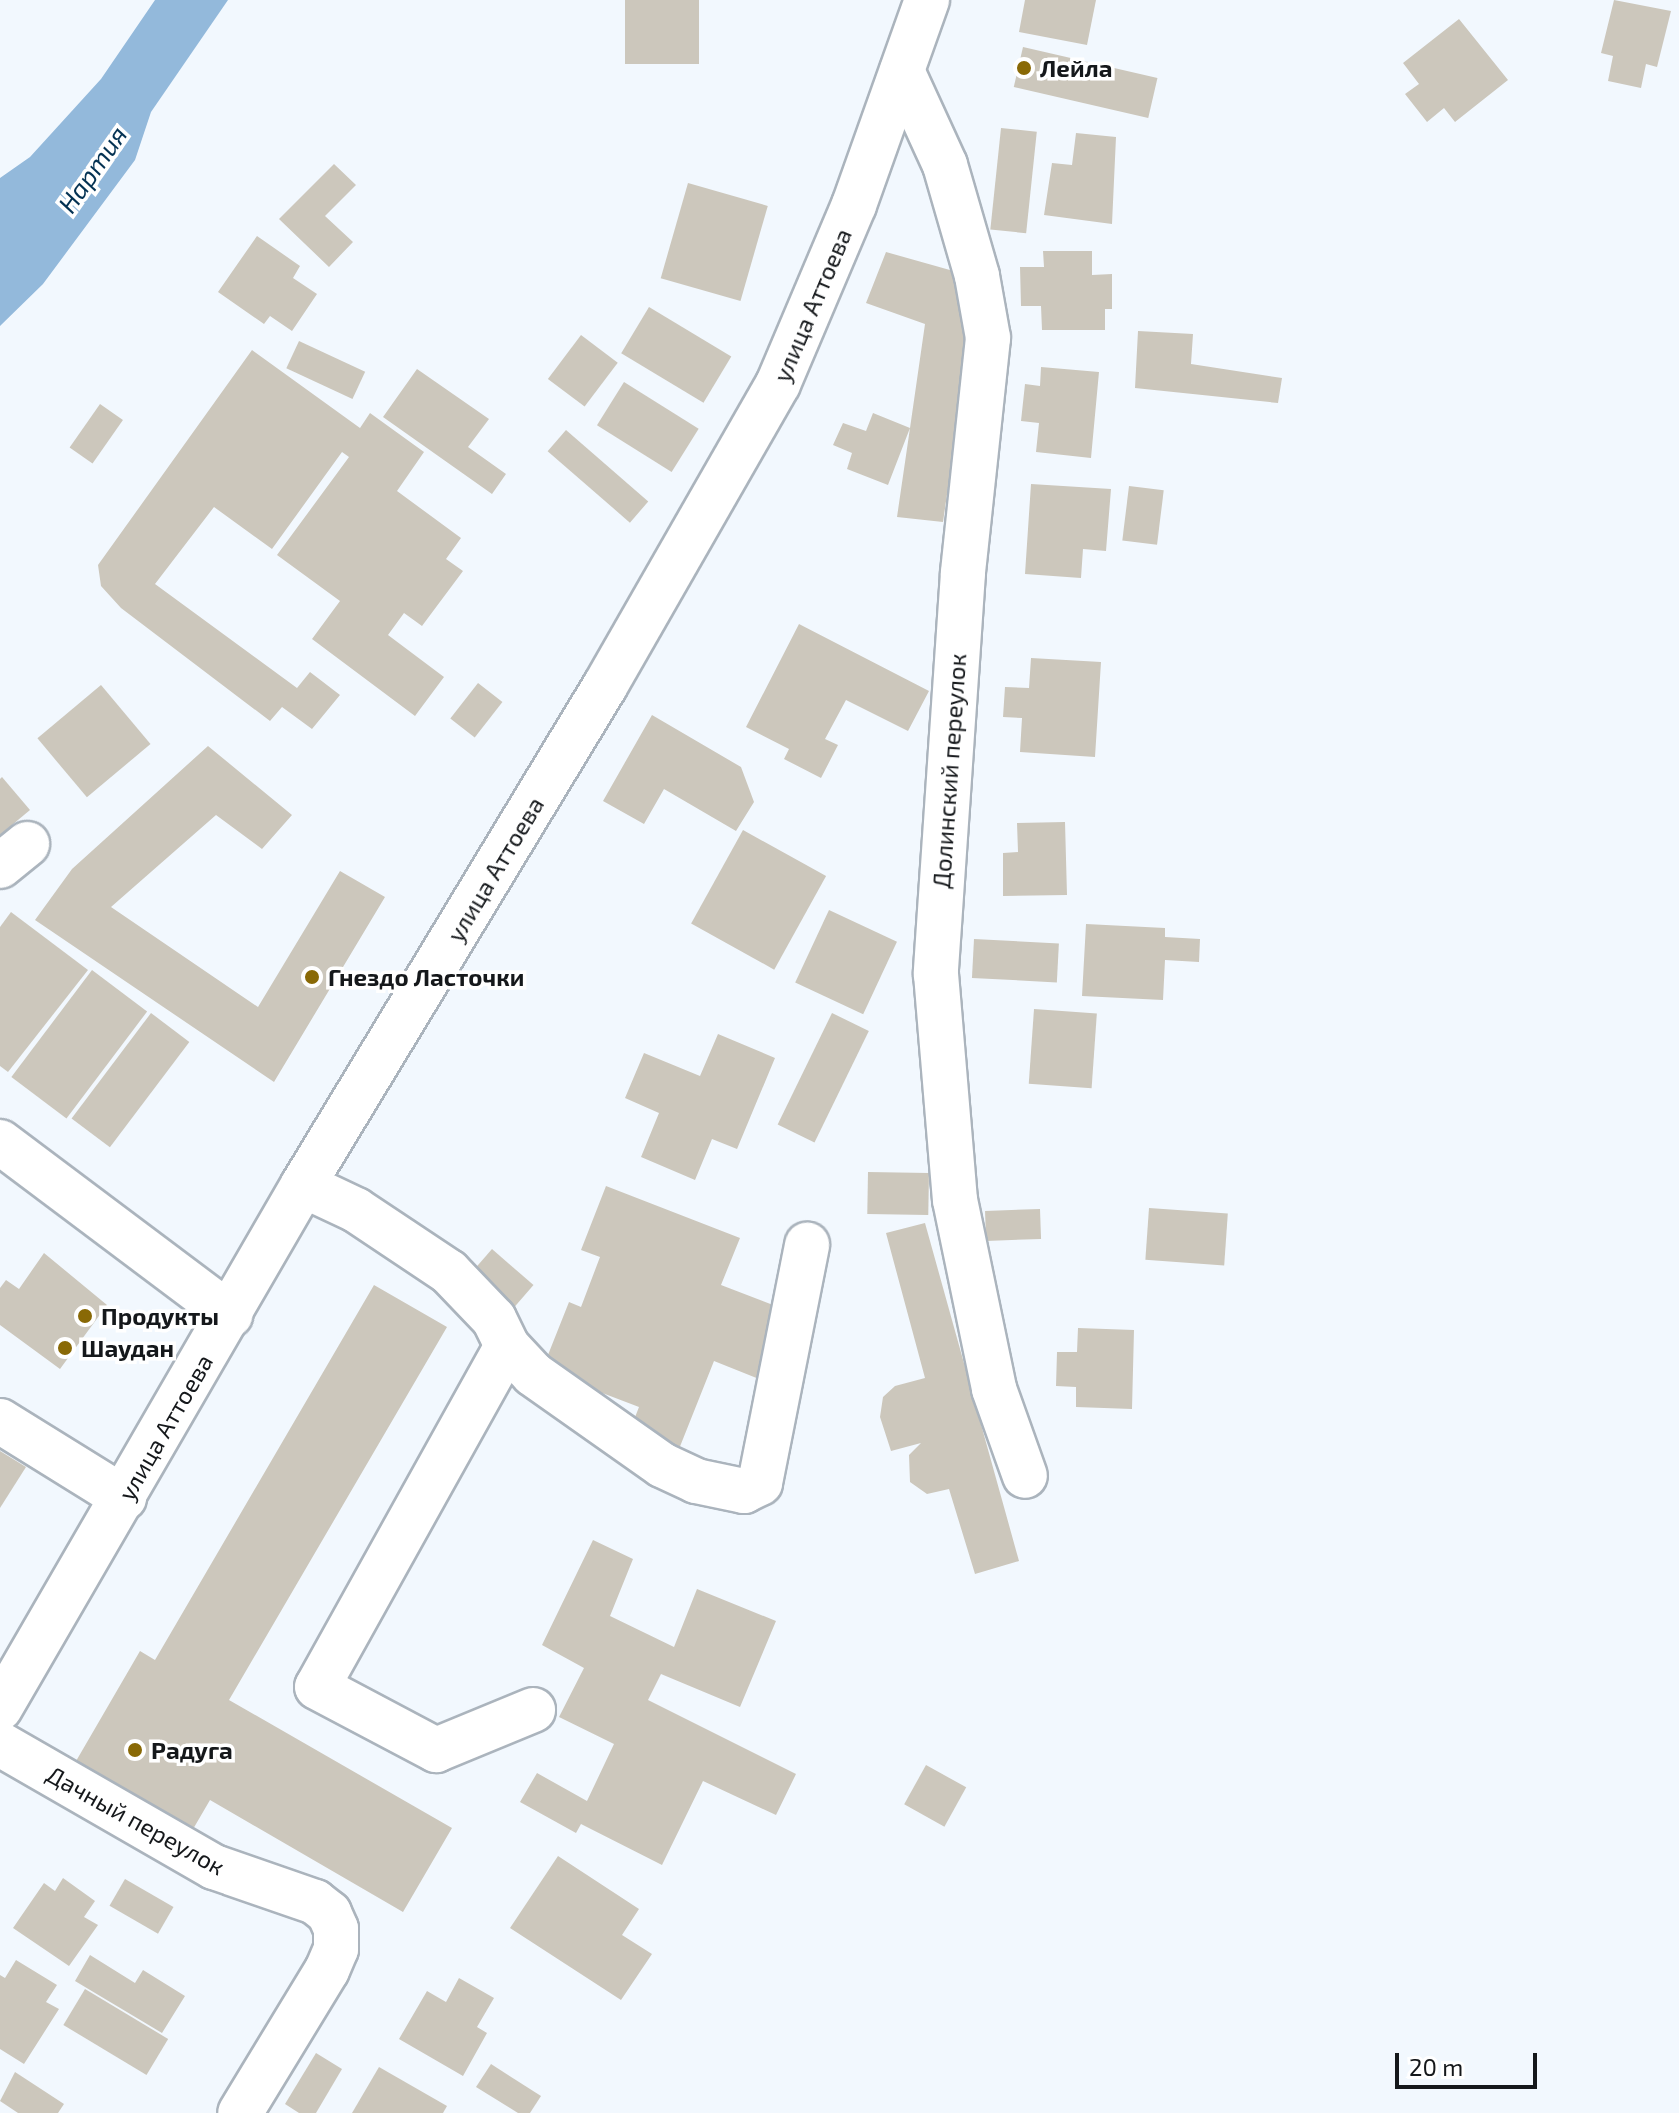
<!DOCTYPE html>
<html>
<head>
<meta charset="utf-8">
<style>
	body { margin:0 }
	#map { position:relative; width:1679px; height:2113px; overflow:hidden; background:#f2f8fe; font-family:"Exo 2",sans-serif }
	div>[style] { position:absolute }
	.water>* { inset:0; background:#93b9db }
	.building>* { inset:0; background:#ccc7bc; transform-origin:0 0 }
	.roads { filter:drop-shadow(2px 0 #abb4bd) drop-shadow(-2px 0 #abb4bd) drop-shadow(0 2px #abb4bd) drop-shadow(0 -2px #abb4bd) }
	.minor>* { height:44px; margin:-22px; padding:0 22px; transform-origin:22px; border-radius:22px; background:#fff }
	.dots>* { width:22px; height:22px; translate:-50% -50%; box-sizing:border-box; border:4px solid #fff; border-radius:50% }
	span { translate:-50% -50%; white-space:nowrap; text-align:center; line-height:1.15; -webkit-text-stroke:7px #fff; paint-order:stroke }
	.poi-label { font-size:24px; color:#15181b; font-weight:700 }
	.left { translate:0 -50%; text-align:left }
	.street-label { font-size:24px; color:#15181b }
	.water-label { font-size:26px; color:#043253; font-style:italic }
	.scale { position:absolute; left:1395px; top:2053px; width:142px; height:36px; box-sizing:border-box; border:4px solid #15181b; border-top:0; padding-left:10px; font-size:24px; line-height:28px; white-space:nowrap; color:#15181b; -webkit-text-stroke:6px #fff; paint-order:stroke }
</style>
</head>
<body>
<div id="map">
	<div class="water">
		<i style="clip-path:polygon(155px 0,228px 0,151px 112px,135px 160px,43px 284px,0 326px,0 178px,30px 157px,101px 79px)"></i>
	</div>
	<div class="building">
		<i style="left:625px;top:0;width:74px;height:64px"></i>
		<i style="clip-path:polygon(1025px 0,1096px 0,1087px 45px,1019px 32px)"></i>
		<i style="clip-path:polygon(1614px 0,1671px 11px,1657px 67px,1646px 64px,1641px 88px,1608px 81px,1613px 56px,1601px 53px)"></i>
		<i style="clip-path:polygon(1459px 19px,1508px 80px,1455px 122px,1444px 108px,1427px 122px,1405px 94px,1419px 84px,1403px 63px)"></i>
		<i style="left:1023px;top:47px;width:138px;height:41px;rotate:13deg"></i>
		<i style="left:1001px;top:128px;width:36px;height:102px;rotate:6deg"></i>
		<i style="clip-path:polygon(1076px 133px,1116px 137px,1112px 224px,1044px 215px,1052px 163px,1072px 165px)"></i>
		<i style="clip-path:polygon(334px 164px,356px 185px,325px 216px,353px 242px,329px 267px,279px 219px)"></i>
		<i style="left:688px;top:183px;width:83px;height:99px;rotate:16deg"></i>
		<i style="clip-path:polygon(257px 236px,300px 266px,293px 278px,317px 294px,292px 331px,270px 316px,264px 324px,218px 292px)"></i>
		<i style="clip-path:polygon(1043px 251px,1092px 251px,1092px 275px,1112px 274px,1112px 309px,1105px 309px,1105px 330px,1042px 330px,1041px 306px,1021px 306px,1020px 267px,1044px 267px)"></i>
		<i style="clip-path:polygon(886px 252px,957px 272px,968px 350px,943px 522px,897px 517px,910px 428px,888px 485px,847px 469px,852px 453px,833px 445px,843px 423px,866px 431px,873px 413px,910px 428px,925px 324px,866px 303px)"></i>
		<i style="left:649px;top:307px;width:96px;height:54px;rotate:31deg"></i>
		<i style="clip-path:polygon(1138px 331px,1193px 334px,1191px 364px,1282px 378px,1278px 403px,1135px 388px)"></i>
		<i style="left:581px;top:335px;width:46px;height:55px;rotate:37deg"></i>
		<i style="left:299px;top:341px;width:73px;height:30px;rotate:25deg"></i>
		<i style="clip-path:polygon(252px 350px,360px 428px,370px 413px,424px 452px,397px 491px,461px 538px,446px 559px,463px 571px,422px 626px,404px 613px,388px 635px,444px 677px,415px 716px,312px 639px,340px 601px,277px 555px,349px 457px,342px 452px,272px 549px,214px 507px,155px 584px,297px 688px,310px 672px,340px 695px,312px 729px,282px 707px,270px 721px,121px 608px,101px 586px,98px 565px)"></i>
		<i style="clip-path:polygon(1041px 367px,1099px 372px,1091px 458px,1036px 452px,1039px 423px,1021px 421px,1025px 384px,1040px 386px)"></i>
		<i style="clip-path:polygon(417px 369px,489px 419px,468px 447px,506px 474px,492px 494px,383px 417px)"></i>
		<i style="left:624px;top:382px;width:88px;height:51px;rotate:32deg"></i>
		<i style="left:100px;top:404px;width:28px;height:53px;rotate:35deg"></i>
		<i style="left:566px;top:430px;width:109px;height:28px;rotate:41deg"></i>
		<i style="clip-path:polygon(1031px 484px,1111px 489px,1106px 551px,1083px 549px,1081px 578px,1025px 574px)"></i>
		<i style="left:1129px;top:486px;width:35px;height:55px;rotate:7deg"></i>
		<i style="clip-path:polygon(799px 624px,929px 691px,908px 731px,846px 700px,825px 739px,838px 745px,821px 778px,784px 759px,789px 749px,746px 727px)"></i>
		<i style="clip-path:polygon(1031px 658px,1101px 662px,1095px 757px,1020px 752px,1022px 718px,1003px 717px,1005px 687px,1029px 688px)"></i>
		<i style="left:478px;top:683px;width:31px;height:45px;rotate:38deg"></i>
		<i style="left:101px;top:685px;width:77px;height:83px;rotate:50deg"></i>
		<i style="clip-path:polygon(652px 715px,741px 767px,754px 802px,736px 831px,664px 789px,644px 824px,603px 801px)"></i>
		<i style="clip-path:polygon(208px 746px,292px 815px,262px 849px,216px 815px,111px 907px,258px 1007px,340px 871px,385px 897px,274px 1082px,35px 920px,72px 869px)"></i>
		<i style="clip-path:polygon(2px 777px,30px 810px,0 835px,0 779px)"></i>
		<i style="clip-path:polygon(1065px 822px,1067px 895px,1003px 896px,1003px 853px,1018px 852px,1017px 823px)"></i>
		<i style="left:743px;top:830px;width:95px;height:107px;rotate:29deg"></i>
		<i style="left:829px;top:910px;width:75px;height:80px;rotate:25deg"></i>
		<i style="clip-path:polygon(11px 912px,88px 970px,8px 1072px,0 1066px,0 927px)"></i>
		<i style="clip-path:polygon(1086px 924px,1165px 928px,1165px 937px,1200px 939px,1199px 962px,1165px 960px,1163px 1000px,1082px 996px)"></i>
		<i style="left:974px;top:939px;width:85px;height:39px;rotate:3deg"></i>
		<i style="left:92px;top:970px;width:69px;height:134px;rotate:37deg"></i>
		<i style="left:1034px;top:1009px;width:63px;height:75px;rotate:4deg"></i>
		<i style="left:151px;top:1013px;width:48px;height:132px;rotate:37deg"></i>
		<i style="left:832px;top:1013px;width:41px;height:124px;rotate:26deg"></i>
		<i style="clip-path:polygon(718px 1034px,775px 1058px,737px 1149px,712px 1139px,695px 1180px,641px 1157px,659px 1113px,625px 1098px,644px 1053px,700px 1076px)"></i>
		<i style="left:868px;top:1172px;width:61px;height:42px;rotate:1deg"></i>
		<i style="clip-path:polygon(606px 1186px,740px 1238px,721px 1285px,786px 1310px,759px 1379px,714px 1361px,679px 1449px,630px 1430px,639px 1407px,542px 1370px,569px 1302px,581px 1307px,600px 1257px,581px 1250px)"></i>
		<i style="left:1149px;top:1208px;width:79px;height:52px;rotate:4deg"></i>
		<i style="left:1040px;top:1209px;width:30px;height:55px;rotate:88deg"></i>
		<i style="clip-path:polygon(925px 1223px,1019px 1561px,975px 1574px,949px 1489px,927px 1494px,910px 1482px,909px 1455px,921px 1443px,891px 1451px,880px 1417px,883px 1397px,895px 1386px,925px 1378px,886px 1233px)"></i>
		<i style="left:492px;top:1249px;width:55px;height:35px;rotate:41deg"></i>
		<i style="clip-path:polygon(44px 1253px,107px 1305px,60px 1369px,0 1325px,0 1288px,6px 1280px,19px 1289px)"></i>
		<i style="clip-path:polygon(374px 1285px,447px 1327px,229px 1700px,452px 1828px,403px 1912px,210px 1800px,189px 1836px,72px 1768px,140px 1651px,155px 1660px)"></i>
		<i style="clip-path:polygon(1078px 1328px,1134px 1330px,1132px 1409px,1076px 1407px,1076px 1387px,1056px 1386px,1057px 1352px,1077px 1352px)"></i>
		<i style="clip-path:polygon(0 1451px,26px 1467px,0 1508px)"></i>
		<i style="clip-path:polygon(593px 1540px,633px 1559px,610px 1616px,674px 1647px,697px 1589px,776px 1621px,740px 1707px,661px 1674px,648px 1700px,796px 1774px,776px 1815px,703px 1781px,662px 1865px,581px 1824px,576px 1833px,520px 1802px,537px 1773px,587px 1801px,614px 1744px,559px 1717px,584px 1668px,542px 1645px)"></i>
		<i style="left:926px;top:1765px;width:46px;height:45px;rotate:29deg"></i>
		<i style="clip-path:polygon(558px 1856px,639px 1909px,622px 1935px,652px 1954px,621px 2000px,510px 1928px)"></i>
		<i style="clip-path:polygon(63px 1878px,95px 1901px,84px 1917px,98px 1925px,69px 1966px,13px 1928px,44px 1883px,55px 1891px)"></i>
		<i style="left:125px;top:1879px;width:56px;height:31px;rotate:30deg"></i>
		<i style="clip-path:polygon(90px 1955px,135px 1983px,143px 1970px,185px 1996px,162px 2033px,75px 1981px)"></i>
		<i style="clip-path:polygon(16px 1960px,57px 1985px,46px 2002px,59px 2009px,24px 2064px,0 2049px,0 1975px,5px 1978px)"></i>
		<i style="clip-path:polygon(459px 1978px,494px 1998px,477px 2027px,487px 2033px,463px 2076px,399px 2039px,427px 1991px,446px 2002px)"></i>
		<i style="left:85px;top:1989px;width:97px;height:42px;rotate:31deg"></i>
		<i style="clip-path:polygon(316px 2053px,342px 2069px,316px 2113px,299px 2113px,285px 2104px)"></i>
		<i style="clip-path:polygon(491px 2064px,541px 2096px,530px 2113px,518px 2113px,476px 2087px)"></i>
		<i style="clip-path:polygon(379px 2067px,447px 2106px,443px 2113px,352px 2113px)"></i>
		<i style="clip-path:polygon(15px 2072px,64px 2104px,58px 2113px,18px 2113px,0 2101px)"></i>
	</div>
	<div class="roads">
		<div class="minor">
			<i style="left:902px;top:71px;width:103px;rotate:65.4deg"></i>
			<i style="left:945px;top:165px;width:116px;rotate:73.9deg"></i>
			<i style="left:977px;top:276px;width:63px;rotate:79.9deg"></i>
			<i style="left:988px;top:338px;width:236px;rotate:96.1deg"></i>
			<i style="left:963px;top:573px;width:402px;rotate:93.9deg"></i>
			<i style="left:936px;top:974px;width:227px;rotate:85.2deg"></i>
			<i style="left:955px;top:1200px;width:193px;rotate:78.3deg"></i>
			<i style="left:994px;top:1389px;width:92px;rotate:70.4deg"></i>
			<i style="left:0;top:866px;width:35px;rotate:-39deg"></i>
			<i style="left:0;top:1142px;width:288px;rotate:36.9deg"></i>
			<i style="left:303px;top:1185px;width:59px;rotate:25.3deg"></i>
			<i style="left:356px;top:1210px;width:112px;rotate:33.7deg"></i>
			<i style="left:449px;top:1272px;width:65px;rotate:46.2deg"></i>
			<i style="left:494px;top:1319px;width:30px;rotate:64deg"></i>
			<i style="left:507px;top:1346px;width:38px;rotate:47deg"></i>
			<i style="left:533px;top:1374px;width:158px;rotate:35.2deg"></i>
			<i style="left:662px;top:1465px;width:38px;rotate:25deg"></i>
			<i style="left:696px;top:1481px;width:49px;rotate:11.8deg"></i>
			<i style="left:744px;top:1491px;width:18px;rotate:-27deg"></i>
			<i style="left:760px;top:1483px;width:243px;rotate:-78.8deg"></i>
			<i style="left:507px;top:1346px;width:390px;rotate:119.1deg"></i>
			<i style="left:317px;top:1687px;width:135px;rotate:27.9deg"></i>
			<i style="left:436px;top:1750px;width:105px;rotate:-22.4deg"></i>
			<i style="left:0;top:1421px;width:146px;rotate:31.8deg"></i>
			<i style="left:0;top:1708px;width:604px;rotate:-59.91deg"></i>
			<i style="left:303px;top:1185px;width:583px;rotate:-58.82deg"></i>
			<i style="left:605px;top:686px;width:348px;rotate:-60.2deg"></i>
			<i style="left:778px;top:384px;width:194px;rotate:-67deg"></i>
			<i style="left:854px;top:205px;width:218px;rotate:-70.4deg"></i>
			<i style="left:0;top:1744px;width:247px;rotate:29.9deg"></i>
			<i style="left:214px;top:1867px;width:107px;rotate:19.1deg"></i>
			<i style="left:315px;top:1902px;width:18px;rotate:38deg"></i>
			<i style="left:329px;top:1913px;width:17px;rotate:66deg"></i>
			<i style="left:336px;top:1929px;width:20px;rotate:90deg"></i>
			<i style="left:336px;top:1949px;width:23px;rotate:113deg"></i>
			<i style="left:327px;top:1970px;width:167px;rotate:121.3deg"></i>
		</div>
	</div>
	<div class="dots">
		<i style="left:1024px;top:68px;background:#896906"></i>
		<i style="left:312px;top:977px;background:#896906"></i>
		<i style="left:85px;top:1316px;background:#896906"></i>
		<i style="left:65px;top:1348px;background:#896906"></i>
		<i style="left:135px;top:1750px;background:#896906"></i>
	</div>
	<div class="poi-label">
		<span class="left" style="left:1040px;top:68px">Лейла</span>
		<span class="left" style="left:328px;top:977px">Гнездо Ласточки</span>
		<span class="left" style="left:101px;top:1316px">Продукты</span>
		<span class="left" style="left:81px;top:1348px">Шаудан</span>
		<span class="left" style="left:151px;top:1750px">Радуга</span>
	</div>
	<div class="street-label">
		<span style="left:812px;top:305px;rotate:-67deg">улица Аттоева</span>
		<span style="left:949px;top:771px;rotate:-86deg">Долинский переулок</span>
		<span style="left:495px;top:869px;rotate:-59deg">улица Аттоева</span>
		<span style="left:165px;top:1427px;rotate:-60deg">улица Аттоева</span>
		<span style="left:136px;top:1820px;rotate:29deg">Дачный переулок</span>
	</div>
	<div class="water-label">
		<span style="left:92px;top:169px;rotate:-55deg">Нартия</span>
	</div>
	<div class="scale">20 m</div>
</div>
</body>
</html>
